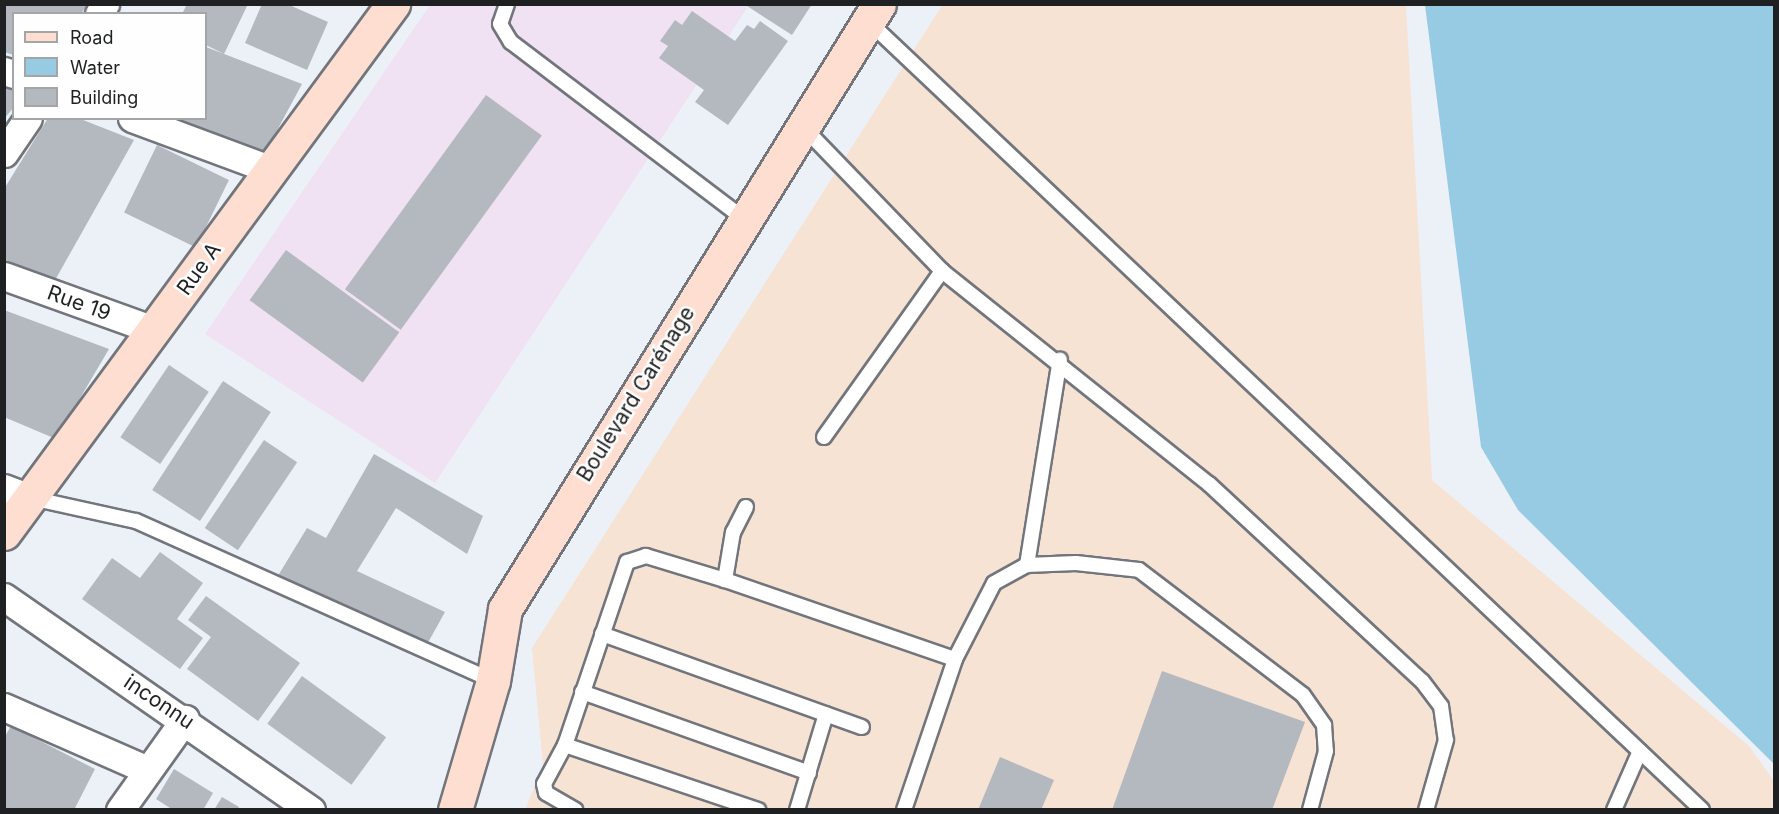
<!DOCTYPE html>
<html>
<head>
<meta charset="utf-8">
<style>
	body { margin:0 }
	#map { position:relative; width:1779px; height:814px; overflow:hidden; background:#ecf1f8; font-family:Inter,sans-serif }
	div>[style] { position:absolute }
	.industrial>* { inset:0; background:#f6e3d3 }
	.education>* { inset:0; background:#f0e1f3 }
	.water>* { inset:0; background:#97cbe3 }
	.building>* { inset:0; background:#b4b8bf; transform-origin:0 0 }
	.roads { filter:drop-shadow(2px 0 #72767c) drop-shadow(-2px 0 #72767c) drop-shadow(0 2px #72767c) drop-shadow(0 -2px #72767c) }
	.lane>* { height:14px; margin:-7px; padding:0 7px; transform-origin:7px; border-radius:7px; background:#fff }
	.street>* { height:27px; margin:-13.5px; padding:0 13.5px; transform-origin:13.5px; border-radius:13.5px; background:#fff }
	.secondary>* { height:33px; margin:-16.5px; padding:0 16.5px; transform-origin:16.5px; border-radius:16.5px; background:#fdded0 }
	span { translate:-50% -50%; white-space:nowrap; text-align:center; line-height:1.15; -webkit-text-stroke:5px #fefefe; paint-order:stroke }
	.street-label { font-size:21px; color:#1e2022 }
	.frame { position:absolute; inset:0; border:6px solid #1e2022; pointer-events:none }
	.legend { position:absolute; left:12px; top:12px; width:195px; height:108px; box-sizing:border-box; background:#fefefe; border:2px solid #a4a5a6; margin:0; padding:8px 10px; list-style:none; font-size:18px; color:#1e2022 }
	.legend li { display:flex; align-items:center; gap:12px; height:30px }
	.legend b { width:30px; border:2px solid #a4a5a6 }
</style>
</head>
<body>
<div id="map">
	<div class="industrial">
		<i style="clip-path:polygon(943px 4px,1406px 5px,1432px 480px,1749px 746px,1774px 781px,1774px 810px,525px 810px,543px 765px,532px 648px)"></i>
	</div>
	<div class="education">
		<i style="clip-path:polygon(430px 5px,749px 5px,435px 483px,205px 334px)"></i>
	</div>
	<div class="water">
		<i style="clip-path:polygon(1425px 5px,1774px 5px,1774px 764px,1518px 510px,1481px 447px)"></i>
	</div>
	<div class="building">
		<i style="clip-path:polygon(4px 4px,87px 4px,81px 14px,14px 14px,14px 55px,4px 52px)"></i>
		<i style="clip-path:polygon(187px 4px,248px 4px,224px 54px,206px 45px,206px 14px,182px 14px)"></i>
		<i style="clip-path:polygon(262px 4px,287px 4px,328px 22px,307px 70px,245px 43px)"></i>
		<i style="clip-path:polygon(744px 4px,812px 4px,792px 35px)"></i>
		<i style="clip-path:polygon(692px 11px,735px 41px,747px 25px,754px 29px,760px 21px,788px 41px,728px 125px,695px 102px,704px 90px,659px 58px,668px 46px,660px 41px,675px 20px,682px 25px)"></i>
		<i style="clip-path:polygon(206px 47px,302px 84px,259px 164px,145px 119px,206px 118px)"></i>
		<i style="clip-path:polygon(4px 86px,14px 90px,14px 107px,4px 119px)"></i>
		<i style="left:486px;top:95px;width:69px;height:240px;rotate:36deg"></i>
		<i style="clip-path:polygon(48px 118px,78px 118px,134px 140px,54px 282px,4px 263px,4px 189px)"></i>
		<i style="left:157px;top:145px;width:80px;height:75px;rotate:26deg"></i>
		<i style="left:286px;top:250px;width:140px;height:62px;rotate:36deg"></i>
		<i style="clip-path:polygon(4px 310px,109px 349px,56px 439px,4px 417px)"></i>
		<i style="left:169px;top:365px;width:48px;height:87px;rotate:34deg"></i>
		<i style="left:223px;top:381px;width:57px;height:130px;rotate:33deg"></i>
		<i style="left:264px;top:440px;width:40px;height:106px;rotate:34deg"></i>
		<i style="clip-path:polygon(374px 454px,483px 516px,467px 554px,396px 508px,357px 571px,445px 612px,425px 648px,276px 579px,307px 528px,326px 538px)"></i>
		<i style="clip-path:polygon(160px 552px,203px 583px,177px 619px,203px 638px,180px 669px,82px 599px,112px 558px,140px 578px)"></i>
		<i style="clip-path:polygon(206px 596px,300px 663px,258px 721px,187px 669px,211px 637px,188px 620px)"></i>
		<i style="clip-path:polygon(1162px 671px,1305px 722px,1272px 810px,1112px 810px)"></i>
		<i style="left:302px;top:676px;width:104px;height:59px;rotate:36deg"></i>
		<i style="clip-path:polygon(11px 726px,95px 769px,74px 810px,4px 810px,4px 738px)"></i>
		<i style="clip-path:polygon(1000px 757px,1054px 780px,1041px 810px,978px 810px)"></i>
		<i style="clip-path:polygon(174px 769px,213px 793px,203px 810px,173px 810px,156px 799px)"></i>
		<i style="clip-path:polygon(222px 797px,239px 807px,238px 810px,214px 810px)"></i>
	</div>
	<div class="roads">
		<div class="lane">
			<i style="left:507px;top:4px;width:21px;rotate:109deg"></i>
			<i style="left:500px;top:24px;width:21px;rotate:59deg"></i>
			<i style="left:511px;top:42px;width:293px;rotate:37.2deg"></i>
			<i style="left:868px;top:21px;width:1148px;rotate:43.41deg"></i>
			<i style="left:804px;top:128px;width:199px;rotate:46deg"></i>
			<i style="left:942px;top:271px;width:342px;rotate:38.6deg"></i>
			<i style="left:1209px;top:484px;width:290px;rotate:42.8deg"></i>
			<i style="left:1422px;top:681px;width:31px;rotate:53deg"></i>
			<i style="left:1441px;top:706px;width:34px;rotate:82deg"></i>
			<i style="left:1446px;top:740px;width:73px;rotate:105.9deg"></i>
			<i style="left:824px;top:437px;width:204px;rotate:-54.6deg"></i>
			<i style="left:31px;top:498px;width:107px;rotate:12.4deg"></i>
			<i style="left:136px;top:521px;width:391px;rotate:24.1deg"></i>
			<i style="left:746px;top:507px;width:28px;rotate:117deg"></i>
			<i style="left:733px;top:532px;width:49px;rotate:99.5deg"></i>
			<i style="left:725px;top:580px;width:243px;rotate:19deg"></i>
			<i style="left:1027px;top:565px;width:208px;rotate:-80.9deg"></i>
			<i style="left:725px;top:580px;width:83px;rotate:-163.1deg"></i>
			<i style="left:646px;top:556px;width:20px;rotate:162deg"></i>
			<i style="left:627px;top:562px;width:193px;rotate:108.7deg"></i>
			<i style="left:565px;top:745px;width:204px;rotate:18.6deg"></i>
			<i style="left:602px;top:634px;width:276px;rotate:19.7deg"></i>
			<i style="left:582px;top:692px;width:241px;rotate:19.6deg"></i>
			<i style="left:565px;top:745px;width:44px;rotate:118.3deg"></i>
			<i style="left:544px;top:784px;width:9px;rotate:77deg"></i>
			<i style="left:546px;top:793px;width:34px;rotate:30deg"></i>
			<i style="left:797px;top:810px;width:100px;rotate:-73.2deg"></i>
			<i style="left:904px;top:810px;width:159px;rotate:-71.3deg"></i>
			<i style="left:955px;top:659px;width:85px;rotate:-62.8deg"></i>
			<i style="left:994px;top:583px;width:38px;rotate:-29deg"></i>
			<i style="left:1027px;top:565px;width:49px;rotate:-2.3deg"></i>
			<i style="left:1076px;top:563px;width:63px;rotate:6.3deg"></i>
			<i style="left:1139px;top:570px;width:206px;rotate:37.3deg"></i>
			<i style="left:1303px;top:695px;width:37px;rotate:55deg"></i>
			<i style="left:1324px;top:725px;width:26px;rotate:86deg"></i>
			<i style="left:1326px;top:751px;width:61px;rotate:105.2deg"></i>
			<i style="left:1614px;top:810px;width:64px;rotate:-66.2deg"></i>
		</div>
		<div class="street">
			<i style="left:99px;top:14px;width:12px;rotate:-59deg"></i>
			<i style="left:4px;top:71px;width:10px;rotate:17deg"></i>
			<i style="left:132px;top:118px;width:149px;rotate:20.4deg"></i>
			<i style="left:4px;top:153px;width:42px;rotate:-55.6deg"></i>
			<i style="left:4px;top:276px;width:159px;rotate:19.8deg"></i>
			<i style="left:4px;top:488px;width:28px;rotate:21deg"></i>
			<i style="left:4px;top:597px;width:374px;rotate:34.8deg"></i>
			<i style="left:4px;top:707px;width:154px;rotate:23.7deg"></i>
			<i style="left:120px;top:810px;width:112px;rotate:-54.5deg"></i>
		</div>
		<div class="secondary">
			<i style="left:4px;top:533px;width:657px;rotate:-53.67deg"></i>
			<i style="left:455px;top:810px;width:134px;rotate:-73.6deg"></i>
			<i style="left:493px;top:681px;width:73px;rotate:-80.5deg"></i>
			<i style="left:505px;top:609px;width:711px;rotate:-58.28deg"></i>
		</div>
	</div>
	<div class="street-label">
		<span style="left:199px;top:269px;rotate:-54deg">Rue A</span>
		<span style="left:79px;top:303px;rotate:20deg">Rue 19</span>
		<span style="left:636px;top:394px;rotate:-58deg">Boulevard Carénage</span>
		<span style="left:159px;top:702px;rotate:34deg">inconnu</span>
	</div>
	<div class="frame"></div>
	<ul class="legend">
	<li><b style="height:8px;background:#fdded0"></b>Road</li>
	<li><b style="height:16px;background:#97cbe3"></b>Water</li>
	<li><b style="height:16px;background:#b4b8bf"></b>Building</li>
	</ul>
</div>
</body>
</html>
